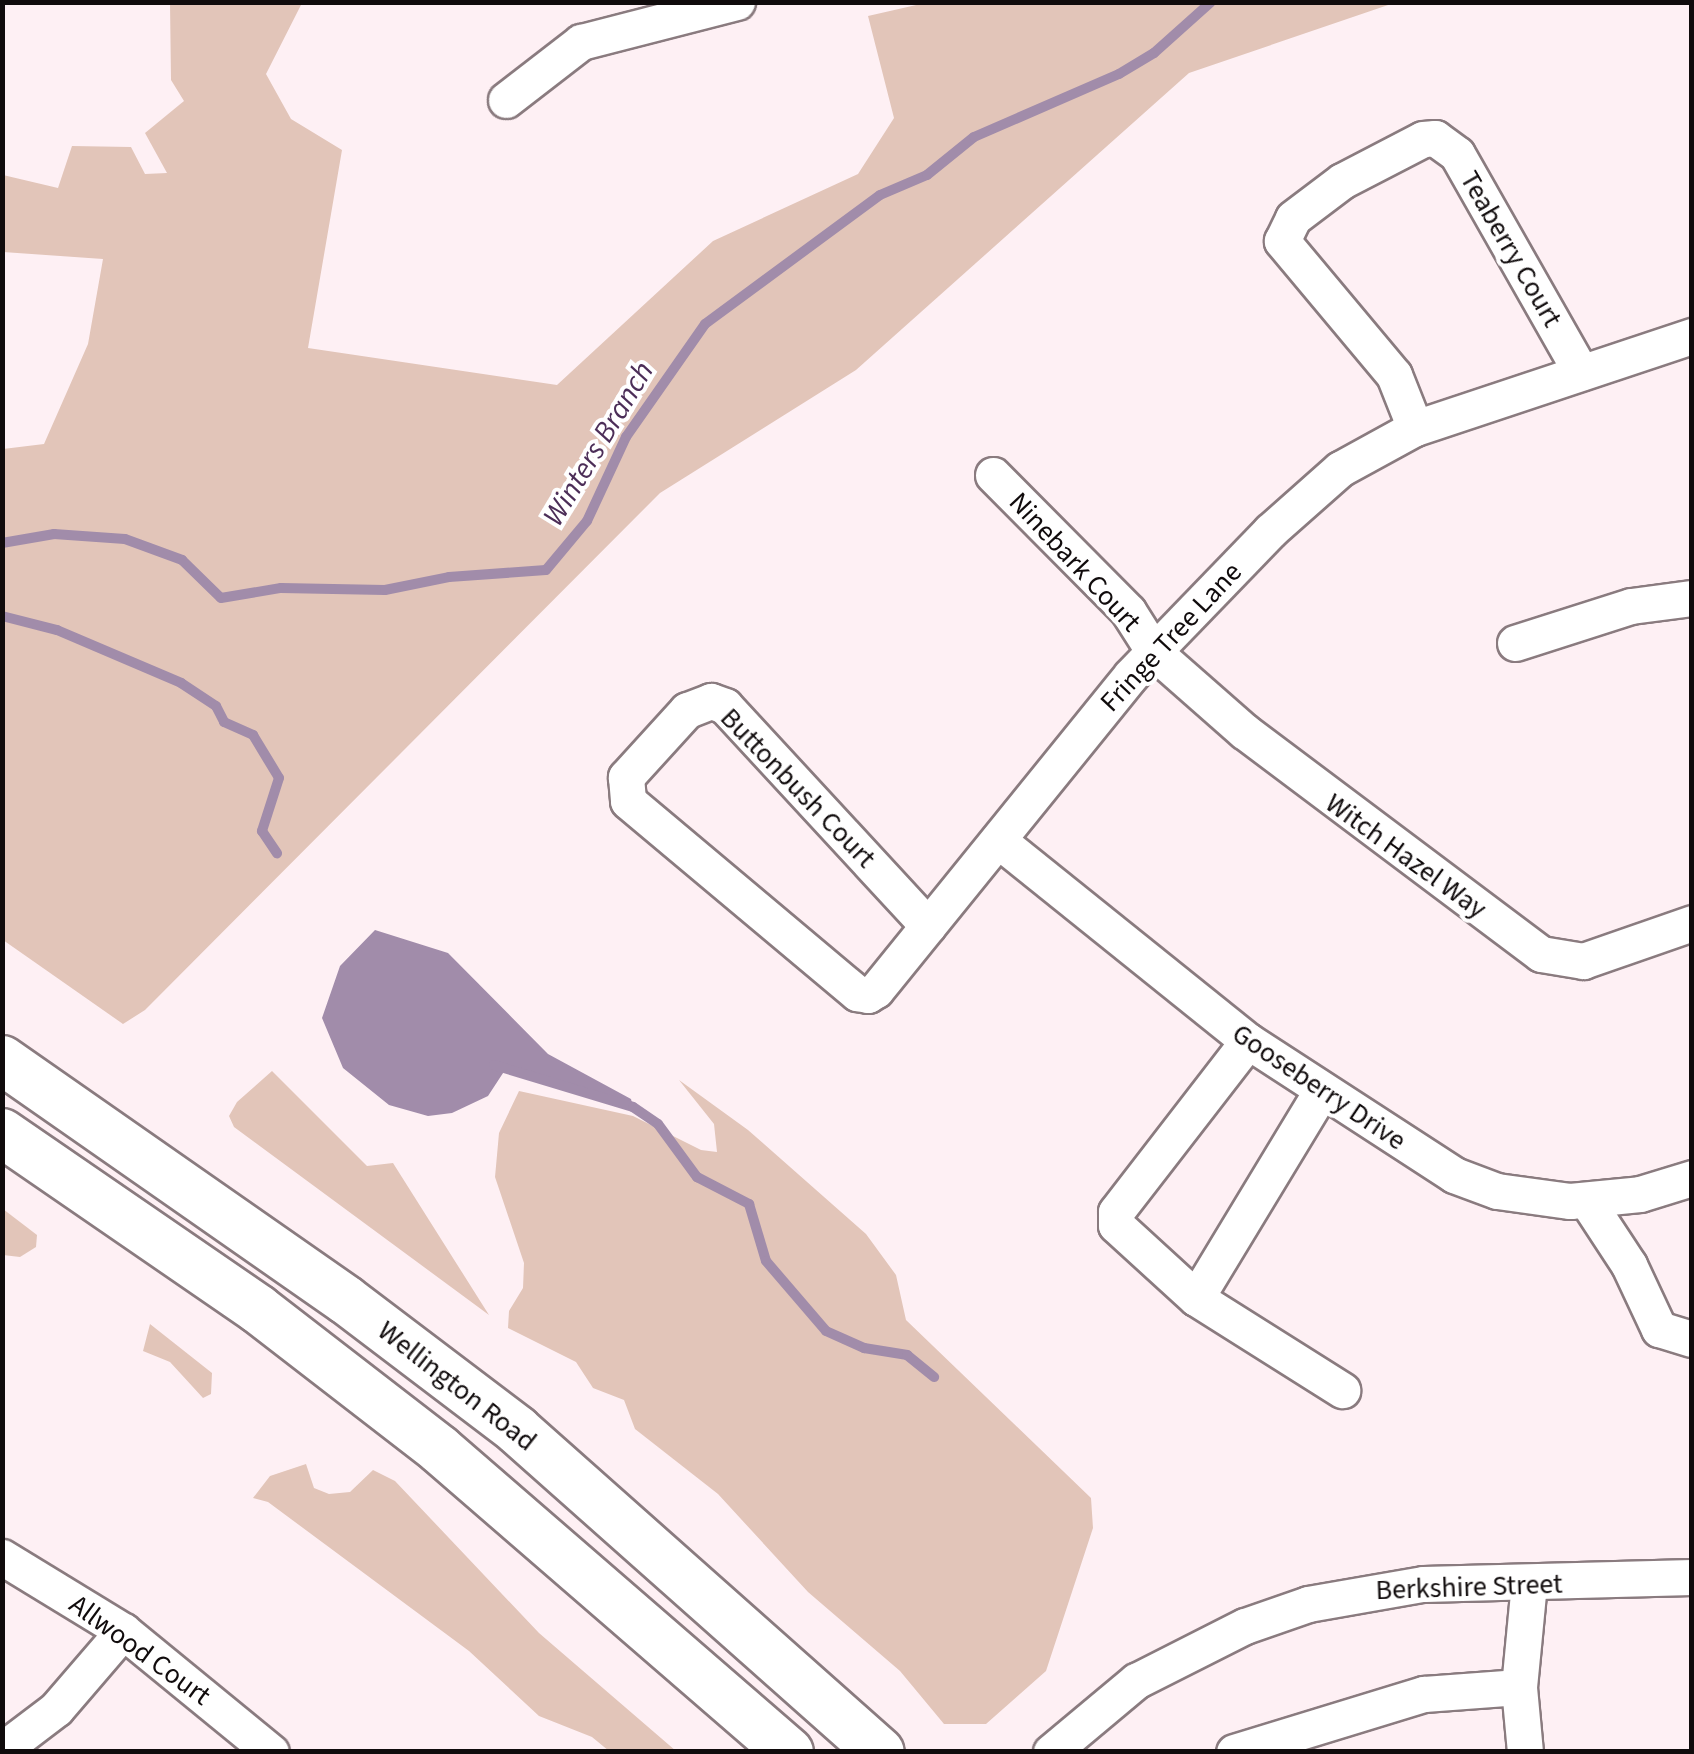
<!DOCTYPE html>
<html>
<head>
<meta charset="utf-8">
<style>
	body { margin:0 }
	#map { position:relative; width:1694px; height:1754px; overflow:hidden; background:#fef0f4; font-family:"Source Sans 3",sans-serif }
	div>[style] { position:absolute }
	.green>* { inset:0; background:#e2c5b9 }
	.water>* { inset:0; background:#a18caa }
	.stream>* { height:10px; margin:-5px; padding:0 5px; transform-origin:5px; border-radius:5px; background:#a18caa }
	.roads { filter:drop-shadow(2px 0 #8a7b7f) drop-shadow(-2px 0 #8a7b7f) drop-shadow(0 2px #8a7b7f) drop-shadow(0 -2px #8a7b7f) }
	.minor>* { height:35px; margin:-17.5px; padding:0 17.5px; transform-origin:17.5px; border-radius:17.5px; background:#fff }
	.secondary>* { height:48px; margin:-24px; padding:0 24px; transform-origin:24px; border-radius:24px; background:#fff }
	span { translate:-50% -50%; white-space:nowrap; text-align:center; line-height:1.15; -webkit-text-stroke:8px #fff; paint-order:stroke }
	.street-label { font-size:28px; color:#100b0c }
	.water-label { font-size:30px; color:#4c2e58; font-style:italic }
	.frame { position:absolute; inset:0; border:5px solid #100b0c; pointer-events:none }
</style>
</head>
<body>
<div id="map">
	<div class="green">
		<i style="clip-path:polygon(925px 3px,1394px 3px,1189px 73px,856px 370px,660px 493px,145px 1010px,123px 1024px,3px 940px,3px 449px,44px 444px,88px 344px,103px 259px,3px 252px,3px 175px,58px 188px,72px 146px,131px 147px,145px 174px,167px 173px,145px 133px,184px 101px,171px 80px,170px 3px,302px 3px,266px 74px,291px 119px,342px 150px,308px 348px,557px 385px,713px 241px,858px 174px,894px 118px,868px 16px)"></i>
		<i style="clip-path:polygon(272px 1071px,367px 1166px,393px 1163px,489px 1315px,234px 1127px,229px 1116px,237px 1102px)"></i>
		<i style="clip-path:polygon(679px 1080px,748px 1130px,866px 1234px,896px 1275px,906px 1320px,1091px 1498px,1093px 1528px,1046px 1671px,986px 1724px,944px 1724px,900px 1671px,808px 1592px,718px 1494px,635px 1429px,624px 1400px,593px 1388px,576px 1362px,508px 1328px,509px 1311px,523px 1288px,524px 1263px,495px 1177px,499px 1133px,519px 1091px,633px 1116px,701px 1150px,717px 1152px,714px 1124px)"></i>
		<i style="clip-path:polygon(3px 1209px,37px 1235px,36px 1247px,20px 1257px,3px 1255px)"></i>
		<i style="clip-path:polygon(150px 1324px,212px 1373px,211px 1394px,203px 1398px,170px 1362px,143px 1351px)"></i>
		<i style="clip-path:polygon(306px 1464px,314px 1488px,329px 1494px,350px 1492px,373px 1470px,395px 1481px,539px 1633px,676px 1751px,609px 1751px,592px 1737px,539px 1716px,469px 1651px,268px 1502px,253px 1498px,270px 1476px)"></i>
	</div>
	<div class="water">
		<i style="clip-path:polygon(375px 930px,448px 953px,548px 1054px,631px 1099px,633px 1107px,505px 1070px,488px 1096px,452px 1113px,428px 1116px,389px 1105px,343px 1068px,322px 1018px,340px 966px)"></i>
	</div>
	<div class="stream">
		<i style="left:2px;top:543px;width:53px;rotate:-9.8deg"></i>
		<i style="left:54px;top:534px;width:71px;rotate:4deg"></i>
		<i style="left:125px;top:539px;width:61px;rotate:20.2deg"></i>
		<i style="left:182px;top:560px;width:54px;rotate:44.3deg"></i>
		<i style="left:221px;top:598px;width:61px;rotate:-9.5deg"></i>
		<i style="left:281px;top:588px;width:104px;rotate:1.1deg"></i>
		<i style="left:385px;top:590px;width:65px;rotate:-11.5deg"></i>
		<i style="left:449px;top:577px;width:97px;rotate:-4.1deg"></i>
		<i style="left:546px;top:570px;width:64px;rotate:-50.1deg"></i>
		<i style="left:587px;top:521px;width:93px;rotate:-65.1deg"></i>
		<i style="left:626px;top:437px;width:138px;rotate:-55deg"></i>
		<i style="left:705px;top:324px;width:217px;rotate:-36.4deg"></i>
		<i style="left:880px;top:195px;width:51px;rotate:-23.1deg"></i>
		<i style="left:927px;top:175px;width:60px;rotate:-39deg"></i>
		<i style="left:974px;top:137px;width:158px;rotate:-23.5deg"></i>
		<i style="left:1119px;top:74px;width:41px;rotate:-31deg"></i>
		<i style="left:1154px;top:53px;width:76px;rotate:-41.8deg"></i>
		<i style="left:2px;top:616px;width:57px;rotate:14.3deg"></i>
		<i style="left:57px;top:630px;width:135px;rotate:23.1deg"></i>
		<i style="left:181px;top:683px;width:42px;rotate:33.3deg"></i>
		<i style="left:216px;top:706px;width:18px;rotate:63deg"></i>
		<i style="left:224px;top:722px;width:32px;rotate:24deg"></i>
		<i style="left:253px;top:735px;width:50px;rotate:58.8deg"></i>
		<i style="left:279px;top:778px;width:56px;rotate:107.8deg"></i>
		<i style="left:262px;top:831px;width:27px;rotate:56deg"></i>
		<i style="left:494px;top:1065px;width:145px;rotate:16.8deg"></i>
		<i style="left:633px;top:1107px;width:30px;rotate:34deg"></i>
		<i style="left:658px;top:1124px;width:66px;rotate:53.7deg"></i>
		<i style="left:697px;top:1177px;width:59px;rotate:27.4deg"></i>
		<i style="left:749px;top:1204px;width:59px;rotate:73.4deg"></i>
		<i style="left:766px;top:1261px;width:92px;rotate:49.4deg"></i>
		<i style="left:826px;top:1331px;width:42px;rotate:24.1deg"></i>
		<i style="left:864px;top:1348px;width:44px;rotate:9.2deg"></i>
		<i style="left:907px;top:1355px;width:35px;rotate:39deg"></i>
	</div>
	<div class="roads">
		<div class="minor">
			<i style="left:506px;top:100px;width:95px;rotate:-37.7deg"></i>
			<i style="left:581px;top:42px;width:161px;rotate:-14.4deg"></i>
			<i style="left:1415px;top:428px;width:57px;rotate:-111.6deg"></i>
			<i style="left:1394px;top:375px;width:175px;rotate:-129.9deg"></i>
			<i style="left:1282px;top:241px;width:25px;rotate:-64deg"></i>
			<i style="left:1293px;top:218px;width:61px;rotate:-37.1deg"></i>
			<i style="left:1342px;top:181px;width:91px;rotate:-27.4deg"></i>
			<i style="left:1423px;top:139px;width:12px;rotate:-5deg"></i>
			<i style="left:1435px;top:138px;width:27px;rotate:36deg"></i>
			<i style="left:1457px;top:154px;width:251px;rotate:60.4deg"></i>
			<i style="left:993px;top:475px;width:192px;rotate:45.2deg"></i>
			<i style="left:1128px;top:611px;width:49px;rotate:57.6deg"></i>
			<i style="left:1154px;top:652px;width:120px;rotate:41.3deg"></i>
			<i style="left:1244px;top:731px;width:371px;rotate:36.9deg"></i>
			<i style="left:1541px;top:954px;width:43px;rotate:9.5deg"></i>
			<i style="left:1583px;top:961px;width:115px;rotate:-19.2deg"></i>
			<i style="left:1515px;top:643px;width:122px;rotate:-17.7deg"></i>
			<i style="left:1631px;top:606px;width:62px;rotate:-7.5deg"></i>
			<i style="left:998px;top:840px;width:321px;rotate:38.8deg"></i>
			<i style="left:1248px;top:1041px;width:246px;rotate:33deg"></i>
			<i style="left:1454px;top:1175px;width:46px;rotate:20.4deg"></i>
			<i style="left:1497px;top:1191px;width:74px;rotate:7.8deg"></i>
			<i style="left:1570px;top:1201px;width:70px;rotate:-5.7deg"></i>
			<i style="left:1640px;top:1194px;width:54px;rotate:-17.1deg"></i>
			<i style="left:928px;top:926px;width:299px;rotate:-132.7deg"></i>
			<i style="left:725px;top:706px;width:15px;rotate:-160deg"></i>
			<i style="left:711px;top:701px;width:26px;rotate:159deg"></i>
			<i style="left:687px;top:710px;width:91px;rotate:132.3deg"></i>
			<i style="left:626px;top:777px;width:24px;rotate:85deg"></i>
			<i style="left:628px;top:801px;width:299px;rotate:40deg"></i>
			<i style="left:857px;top:993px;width:11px;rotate:10deg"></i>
			<i style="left:868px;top:995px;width:9px;rotate:-32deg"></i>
			<i style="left:876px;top:990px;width:405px;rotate:-51deg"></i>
			<i style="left:1131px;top:675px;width:200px;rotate:-46deg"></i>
			<i style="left:1270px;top:531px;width:94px;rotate:-41.5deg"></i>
			<i style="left:1340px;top:469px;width:85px;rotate:-28.7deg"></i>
			<i style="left:1415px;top:428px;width:292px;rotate:-18.4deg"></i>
			<i style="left:1248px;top:1041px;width:216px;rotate:127.7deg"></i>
			<i style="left:1116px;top:1212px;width:13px;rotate:90deg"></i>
			<i style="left:1116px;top:1225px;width:108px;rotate:42.4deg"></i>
			<i style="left:1196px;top:1298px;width:173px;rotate:32.2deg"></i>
			<i style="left:1587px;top:1201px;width:77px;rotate:56.7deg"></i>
			<i style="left:1629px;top:1265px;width:71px;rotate:64.9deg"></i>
			<i style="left:1659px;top:1329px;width:34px;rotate:17deg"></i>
			<i style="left:1196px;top:1298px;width:241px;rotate:-58.8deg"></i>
			<i style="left:2px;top:1557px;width:142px;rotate:31.4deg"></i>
			<i style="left:123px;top:1631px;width:191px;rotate:39.3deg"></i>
			<i style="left:2px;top:1750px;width:68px;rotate:-37.2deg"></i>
			<i style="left:56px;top:1709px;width:103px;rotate:-49.3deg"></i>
			<i style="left:1051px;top:1752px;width:111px;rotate:-39.9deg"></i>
			<i style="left:1136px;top:1681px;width:122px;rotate:-26.8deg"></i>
			<i style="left:1245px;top:1626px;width:67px;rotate:-19.2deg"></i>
			<i style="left:1308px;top:1604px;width:117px;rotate:-9.9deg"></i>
			<i style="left:1423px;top:1584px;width:269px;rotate:-1.5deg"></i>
			<i style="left:1234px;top:1752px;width:199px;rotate:-17deg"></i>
			<i style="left:1424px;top:1694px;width:95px;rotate:-4.2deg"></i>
			<i style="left:1525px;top:1752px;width:65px;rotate:-95.3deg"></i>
			<i style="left:1519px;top:1687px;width:104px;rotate:-84.5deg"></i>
		</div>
		<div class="secondary">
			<i style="left:2px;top:1060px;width:419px;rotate:34.9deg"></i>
			<i style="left:346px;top:1300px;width:215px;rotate:37.2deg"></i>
			<i style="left:517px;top:1430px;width:485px;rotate:41.6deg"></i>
			<i style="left:2px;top:1133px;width:311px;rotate:34.5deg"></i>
			<i style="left:258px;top:1309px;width:229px;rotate:37.7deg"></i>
			<i style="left:439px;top:1449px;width:463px;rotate:40.9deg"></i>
		</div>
	</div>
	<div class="street-label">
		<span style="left:1511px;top:249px;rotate:60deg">Teaberry Court</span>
		<span style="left:1075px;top:562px;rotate:47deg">Ninebark Court</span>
		<span style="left:1171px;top:637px;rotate:-47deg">Fringe Tree Lane</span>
		<span style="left:798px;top:788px;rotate:46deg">Buttonbush Court</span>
		<span style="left:1406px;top:856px;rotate:36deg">Witch Hazel Way</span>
		<span style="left:1319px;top:1087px;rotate:34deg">Gooseberry Drive</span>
		<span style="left:457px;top:1386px;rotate:38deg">Wellington Road</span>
		<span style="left:1469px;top:1587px;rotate:-2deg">Berkshire Street</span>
		<span style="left:140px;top:1650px;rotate:36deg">Allwood Court</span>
	</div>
	<div class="water-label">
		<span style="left:599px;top:444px;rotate:-59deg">Winters Branch</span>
	</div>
	<div class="frame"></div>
</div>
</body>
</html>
